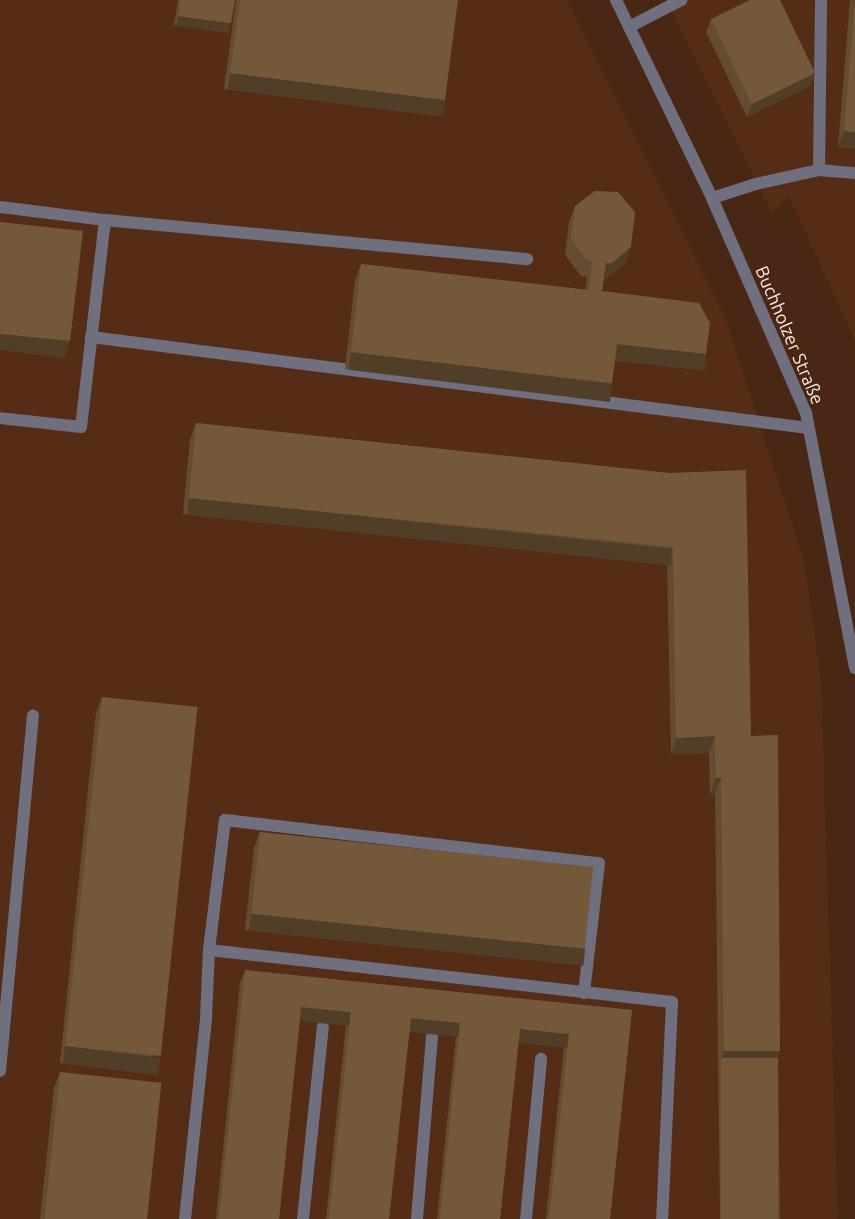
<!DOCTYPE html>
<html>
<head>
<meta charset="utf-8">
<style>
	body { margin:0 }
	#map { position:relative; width:855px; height:1219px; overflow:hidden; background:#482715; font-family:Ubuntu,sans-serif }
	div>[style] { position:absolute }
	.built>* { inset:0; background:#552d17 }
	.service>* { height:12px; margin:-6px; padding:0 6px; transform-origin:6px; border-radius:6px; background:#706f7f }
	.tertiary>* { height:12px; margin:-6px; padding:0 6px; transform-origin:6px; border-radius:6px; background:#706f7f }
	.wall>* { inset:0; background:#644c32 }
	.shaded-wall>* { inset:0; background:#513e29; transform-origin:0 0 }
	.building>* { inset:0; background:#74583a; transform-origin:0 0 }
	span { translate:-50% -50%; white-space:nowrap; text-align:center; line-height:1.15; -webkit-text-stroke:4.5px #482715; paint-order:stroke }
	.street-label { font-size:18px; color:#ffe8dd }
</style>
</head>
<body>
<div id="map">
	<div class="built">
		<i style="clip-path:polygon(0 0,567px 0,725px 317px,805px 564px,821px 682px,838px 1219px,0 1219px)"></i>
		<i style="clip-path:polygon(666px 0,855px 0,855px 341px,789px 196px,772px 214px)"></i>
	</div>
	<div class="service">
		<i style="left:629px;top:27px;width:59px;rotate:-27.4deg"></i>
		<i style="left:819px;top:170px;width:170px;rotate:-89.3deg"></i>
		<i style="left:712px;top:198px;width:46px;rotate:-17.7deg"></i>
		<i style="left:756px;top:184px;width:65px;rotate:-12.5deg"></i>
		<i style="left:819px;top:170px;width:36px;rotate:5deg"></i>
		<i style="left:0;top:207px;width:106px;rotate:7.1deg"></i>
		<i style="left:105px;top:220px;width:208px;rotate:96.6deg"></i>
		<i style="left:81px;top:427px;width:81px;rotate:-173.7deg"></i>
		<i style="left:105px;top:220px;width:424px;rotate:5.3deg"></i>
		<i style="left:91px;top:337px;width:723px;rotate:7.23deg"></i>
		<i style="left:209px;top:950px;width:131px;rotate:-83deg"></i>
		<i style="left:225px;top:820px;width:376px;rotate:6.6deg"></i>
		<i style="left:599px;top:863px;width:131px;rotate:96.6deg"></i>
		<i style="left:0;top:1071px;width:357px;rotate:-84.7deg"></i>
		<i style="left:185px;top:1219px;width:202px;rotate:-84deg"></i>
		<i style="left:206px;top:1018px;width:68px;rotate:-87.5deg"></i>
		<i style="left:209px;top:950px;width:466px;rotate:6.4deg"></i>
		<i style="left:672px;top:1002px;width:217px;rotate:92.6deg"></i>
		<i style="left:303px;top:1219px;width:193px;rotate:-84.1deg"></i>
		<i style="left:417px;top:1219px;width:183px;rotate:-85.3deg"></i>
		<i style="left:526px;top:1219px;width:161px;rotate:-84.6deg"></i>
	</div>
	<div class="tertiary">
		<i style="left:616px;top:0;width:220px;rotate:64.1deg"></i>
		<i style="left:712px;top:198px;width:235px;rotate:66.4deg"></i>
		<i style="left:806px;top:413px;width:260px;rotate:79.1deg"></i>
	</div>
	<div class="wall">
		<i style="clip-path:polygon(178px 0,235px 0,228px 32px,174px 25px)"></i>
		<i style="clip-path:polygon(236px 0,458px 0,439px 116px,224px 89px)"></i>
		<i style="clip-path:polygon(850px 0,855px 0,855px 149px,838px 147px)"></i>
		<i style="clip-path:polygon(711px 19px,815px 73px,810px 86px,747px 117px,706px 32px)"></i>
		<i style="clip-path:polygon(575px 206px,625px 263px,606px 279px,604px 279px,602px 291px,706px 354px,700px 370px,615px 360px,612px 383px,607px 399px,345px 369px,355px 280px,361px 264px,585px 290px,587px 277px,581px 276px,565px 255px,569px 222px)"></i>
		<i style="clip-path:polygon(196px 423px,669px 473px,751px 736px,778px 1058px,780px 1219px,720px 1219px,715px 794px,710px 794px,709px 753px,671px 754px,667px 563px,183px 514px,190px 440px)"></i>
		<i style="clip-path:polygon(102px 697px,155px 1073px,60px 1063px,96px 713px)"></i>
		<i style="clip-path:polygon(260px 832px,585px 949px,579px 965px,245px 930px,254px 848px)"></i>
		<i style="clip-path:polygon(245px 970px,632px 1010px,610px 1219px,546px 1219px,564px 1047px,518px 1042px,500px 1219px,437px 1219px,456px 1036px,409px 1031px,389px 1219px,326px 1219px,346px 1025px,300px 1020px,279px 1219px,216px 1219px,240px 983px)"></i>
		<i style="clip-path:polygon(60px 1072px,146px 1219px,40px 1219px,54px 1088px)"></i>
	</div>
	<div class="shaded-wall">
		<i style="left:178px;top:16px;width:53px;height:10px;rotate:8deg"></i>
		<i style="left:230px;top:73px;width:217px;height:17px;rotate:7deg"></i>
		<i style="clip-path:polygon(815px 73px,810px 86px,747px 117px,752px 104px)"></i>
		<i style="clip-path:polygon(844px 131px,855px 132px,855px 149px,838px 147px)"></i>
		<i style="clip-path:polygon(631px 247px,625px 263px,606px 279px,600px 279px,606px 263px)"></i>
		<i style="clip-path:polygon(0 334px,70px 341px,64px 358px,0 350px)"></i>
		<i style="left:617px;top:344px;width:90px;height:17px;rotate:6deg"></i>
		<i style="left:351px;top:352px;width:263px;height:18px;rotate:7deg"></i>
		<i style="left:189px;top:498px;width:486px;height:17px;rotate:6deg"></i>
		<i style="clip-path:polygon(715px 736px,709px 753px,671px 754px,676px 738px)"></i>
		<i style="clip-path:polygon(716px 778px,721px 778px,715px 794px,710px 794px)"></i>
		<i style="left:251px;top:914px;width:336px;height:17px;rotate:6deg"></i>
		<i style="left:301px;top:1007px;width:50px;height:14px;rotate:6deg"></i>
		<i style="left:411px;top:1018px;width:49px;height:14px;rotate:6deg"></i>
		<i style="left:520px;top:1029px;width:49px;height:14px;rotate:6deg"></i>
		<i style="left:65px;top:1046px;width:96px;height:18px;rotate:7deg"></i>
		<i style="clip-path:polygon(724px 1051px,780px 1051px,774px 1067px,721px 1058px,718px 1068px)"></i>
	</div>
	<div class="building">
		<i style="clip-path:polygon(180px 0,235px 0,231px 23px,178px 16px)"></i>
		<i style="clip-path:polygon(240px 0,458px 0,445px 100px,230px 73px)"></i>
		<i style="clip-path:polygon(750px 0,780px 0,815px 73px,752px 104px,711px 19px)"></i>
		<i style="clip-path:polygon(855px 0,855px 132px,844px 131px)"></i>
		<i style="clip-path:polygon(595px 191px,618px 192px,635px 212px,631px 247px,612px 263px,606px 263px,602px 291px,699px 303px,710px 323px,706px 354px,617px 344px,612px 383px,351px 352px,361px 264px,589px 290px,592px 261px,587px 260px,571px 239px,575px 206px)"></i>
		<i style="clip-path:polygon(0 222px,83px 231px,70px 341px,0 334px)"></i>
		<i style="clip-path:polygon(196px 423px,669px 473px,746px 470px,751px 736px,778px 735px,780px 1051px,724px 1051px,721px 778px,716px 778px,715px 736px,676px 738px,673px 547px,189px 498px)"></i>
		<i style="left:102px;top:697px;width:96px;height:351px;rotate:6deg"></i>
		<i style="left:260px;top:832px;width:335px;height:82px;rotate:6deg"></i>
		<i style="clip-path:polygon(245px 970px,632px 1010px,610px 1219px,549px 1219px,569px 1034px,520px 1029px,500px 1219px,440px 1219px,460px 1023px,411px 1018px,389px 1219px,329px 1219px,351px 1012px,301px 1007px,279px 1219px,219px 1219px)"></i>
		<i style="left:721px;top:1058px;width:57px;height:161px"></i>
		<i style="left:60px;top:1072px;width:102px;height:148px;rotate:6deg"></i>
	</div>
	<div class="street-label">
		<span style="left:790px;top:335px;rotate:67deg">Buchholzer Straße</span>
	</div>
</div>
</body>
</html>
